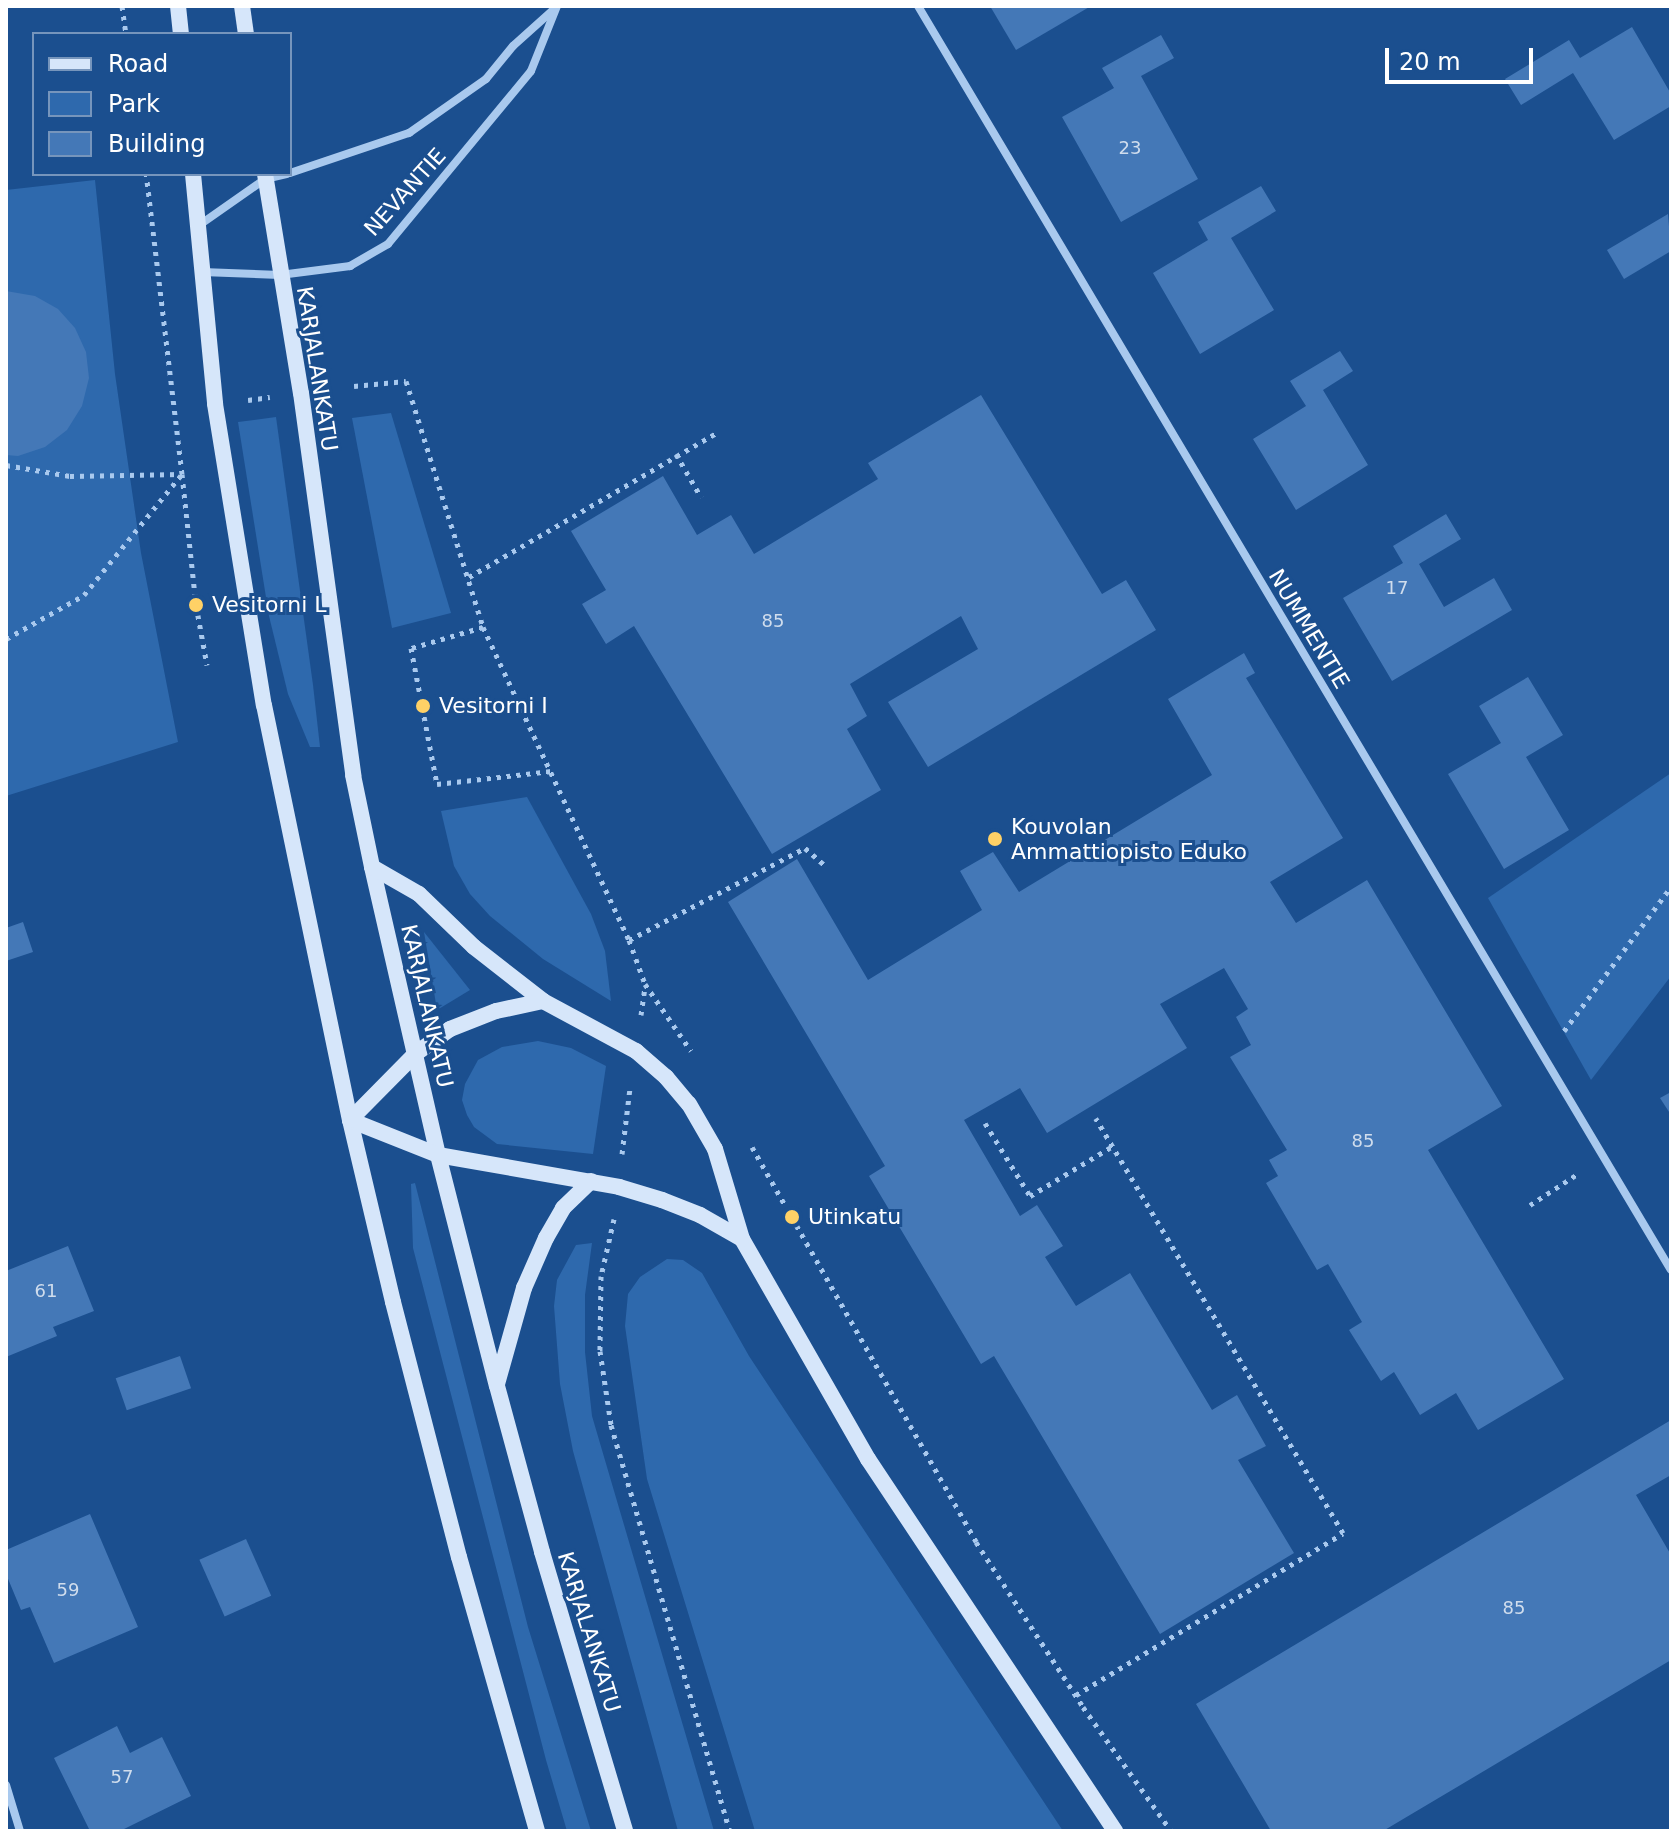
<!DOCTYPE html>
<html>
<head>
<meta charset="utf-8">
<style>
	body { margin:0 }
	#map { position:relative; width:1677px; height:1837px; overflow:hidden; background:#1b4f8f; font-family:"DejaVu Sans",sans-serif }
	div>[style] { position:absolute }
	.green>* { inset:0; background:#2e69ad }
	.building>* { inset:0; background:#4478b7; transform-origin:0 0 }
	.path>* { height:5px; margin-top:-2.5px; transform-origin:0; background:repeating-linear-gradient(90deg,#a9c9ee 0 4px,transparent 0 10px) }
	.street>* { height:8px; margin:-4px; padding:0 4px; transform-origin:4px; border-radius:4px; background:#a9c9ee }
	.secondary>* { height:16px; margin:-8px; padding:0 8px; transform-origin:8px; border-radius:8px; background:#d6e6fa }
	.dots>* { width:22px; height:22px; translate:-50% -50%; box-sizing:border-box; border:4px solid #1b4f8f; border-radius:50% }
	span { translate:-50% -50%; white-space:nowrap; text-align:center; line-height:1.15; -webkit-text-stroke:6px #1b4f8f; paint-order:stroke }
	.number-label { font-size:18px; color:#d0dded }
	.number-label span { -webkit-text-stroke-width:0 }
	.street-label { font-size:22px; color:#fff }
	.poi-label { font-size:22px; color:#fff }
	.left { translate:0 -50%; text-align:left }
	.frame { position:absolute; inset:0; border:8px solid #fff; pointer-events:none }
	.legend { position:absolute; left:32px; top:32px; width:260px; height:144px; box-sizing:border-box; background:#1b4f8f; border:2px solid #7695bc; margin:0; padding:10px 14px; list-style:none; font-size:24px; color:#fff }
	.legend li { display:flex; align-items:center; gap:16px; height:40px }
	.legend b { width:40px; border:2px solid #7695bc }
	.scale { position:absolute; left:1385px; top:48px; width:148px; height:36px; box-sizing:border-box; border:4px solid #fff; border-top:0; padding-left:10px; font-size:24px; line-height:28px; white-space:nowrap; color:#fff; -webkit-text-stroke:6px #1b4f8f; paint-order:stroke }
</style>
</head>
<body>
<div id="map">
	<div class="green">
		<i style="clip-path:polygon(95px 180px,115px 374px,141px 553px,178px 742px,6px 796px,6px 190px)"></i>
		<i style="clip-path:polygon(391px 413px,451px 613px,392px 628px,352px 418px)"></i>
		<i style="clip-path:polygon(276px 417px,313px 685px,320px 747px,310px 747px,288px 694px,269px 616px,238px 422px)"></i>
		<i style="clip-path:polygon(1671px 773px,1671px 976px,1591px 1080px,1488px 898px)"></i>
		<i style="clip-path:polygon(527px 797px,591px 914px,605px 951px,611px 1001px,543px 959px,490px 916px,470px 894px,454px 866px,441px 811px)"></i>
		<i style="clip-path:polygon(424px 932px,470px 990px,437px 1010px)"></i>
		<i style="clip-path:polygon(538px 1041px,571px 1048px,606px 1066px,593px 1154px,497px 1144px,474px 1127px,467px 1115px,462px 1100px,465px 1084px,478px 1060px,502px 1047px)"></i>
		<i style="clip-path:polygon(415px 1183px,528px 1627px,591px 1831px,567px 1831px,546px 1760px,413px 1248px,411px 1184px)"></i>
		<i style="clip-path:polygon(592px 1243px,585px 1295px,585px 1352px,592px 1416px,714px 1831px,678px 1831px,573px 1451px,560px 1384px,554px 1306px,557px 1280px,576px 1245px)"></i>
		<i style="clip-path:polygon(667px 1259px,683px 1260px,702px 1273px,749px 1356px,1063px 1831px,755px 1831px,647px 1479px,625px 1326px,628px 1294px,640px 1277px)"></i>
	</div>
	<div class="building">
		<i style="clip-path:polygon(990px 6px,1091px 6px,1016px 50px)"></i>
		<i style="clip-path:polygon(1632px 27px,1671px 94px,1671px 106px,1614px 140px,1573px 73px,1521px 105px,1505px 79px,1569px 40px,1580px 58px)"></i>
		<i style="clip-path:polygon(1161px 35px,1174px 58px,1141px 76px,1198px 179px,1121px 222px,1062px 117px,1114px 88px,1102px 68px)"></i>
		<i style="clip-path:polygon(1261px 186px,1276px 211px,1231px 238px,1274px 310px,1200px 354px,1153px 273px,1208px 240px,1198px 222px)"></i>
		<i style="clip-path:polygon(1668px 214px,1671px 251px,1624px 279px,1607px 250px)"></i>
		<i style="clip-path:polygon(6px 291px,35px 296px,58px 309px,75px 328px,86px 352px,89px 378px,82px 406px,67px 430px,45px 447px,18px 456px,6px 455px)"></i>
		<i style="clip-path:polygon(1340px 351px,1353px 371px,1323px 390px,1368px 465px,1296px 510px,1253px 439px,1306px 406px,1290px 381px)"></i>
		<i style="clip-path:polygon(981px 395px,1102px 594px,1126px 580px,1156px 630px,928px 767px,888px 702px,978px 649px,961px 616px,850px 684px,867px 716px,847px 729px,881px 790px,772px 854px,634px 626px,606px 644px,582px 604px,606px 590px,571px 531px,663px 476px,697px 535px,731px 515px,754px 554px,878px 479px,868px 463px)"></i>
		<i style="clip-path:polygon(1446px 514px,1461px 539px,1419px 564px,1444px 607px,1494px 578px,1512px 610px,1392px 681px,1343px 598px,1403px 563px,1393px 546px)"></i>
		<i style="clip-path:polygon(1244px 653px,1255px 673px,1246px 678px,1343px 838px,1270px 882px,1296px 923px,1367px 880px,1502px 1106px,1428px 1150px,1564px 1379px,1478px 1430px,1456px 1393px,1420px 1415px,1394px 1372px,1381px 1381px,1349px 1330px,1362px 1322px,1338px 1281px,1328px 1264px,1317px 1270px,1266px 1183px,1278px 1176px,1269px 1160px,1287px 1150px,1230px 1057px,1251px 1045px,1236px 1017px,1248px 1009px,1224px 968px,1160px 1004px,1187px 1048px,1047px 1133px,1020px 1088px,964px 1120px,1020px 1216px,1037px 1205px,1063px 1246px,1045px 1257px,1076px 1306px,1130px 1273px,1212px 1410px,1237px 1395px,1266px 1446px,1238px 1460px,1294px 1553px,1160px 1634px,994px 1356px,981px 1364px,869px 1176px,885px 1166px,728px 902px,797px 859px,868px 980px,982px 910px,960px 871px,993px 852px,1019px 892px,1212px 775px,1168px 699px)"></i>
		<i style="clip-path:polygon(1528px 677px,1563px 735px,1526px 757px,1569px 830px,1504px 869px,1448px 774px,1501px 743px,1479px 706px)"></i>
		<i style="clip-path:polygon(23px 922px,33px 952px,6px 961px,6px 928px)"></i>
		<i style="clip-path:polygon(1671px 1092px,1671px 1115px,1660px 1098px)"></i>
		<i style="clip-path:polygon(68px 1246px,94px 1311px,53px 1327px,57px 1336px,6px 1357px,6px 1271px)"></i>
		<i style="left:180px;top:1356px;width:34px;height:68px;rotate:71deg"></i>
		<i style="clip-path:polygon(1671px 1420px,1671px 1475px,1636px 1495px,1671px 1555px,1671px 1660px,1383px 1831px,1271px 1831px,1196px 1704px)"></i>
		<i style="clip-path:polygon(90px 1514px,138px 1627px,54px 1663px,30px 1607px,21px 1610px,6px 1574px,6px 1550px)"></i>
		<i style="left:246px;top:1539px;width:62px;height:51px;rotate:66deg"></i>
		<i style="clip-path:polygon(117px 1726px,130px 1753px,162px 1737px,191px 1796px,120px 1831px,90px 1831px,54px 1758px)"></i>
	</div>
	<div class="path">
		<i style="left:122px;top:6px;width:28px;rotate:82deg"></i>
		<i style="left:354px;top:386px;width:52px;rotate:-5.5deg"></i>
		<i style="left:406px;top:381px;width:258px;rotate:72.6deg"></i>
		<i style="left:483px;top:627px;width:345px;rotate:65deg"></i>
		<i style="left:629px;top:940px;width:47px;rotate:70deg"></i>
		<i style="left:645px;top:984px;width:81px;rotate:55.5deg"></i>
		<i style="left:248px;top:400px;width:22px;rotate:-8deg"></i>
		<i style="left:676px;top:454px;width:50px;rotate:59.8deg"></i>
		<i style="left:6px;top:465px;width:65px;rotate:9.8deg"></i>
		<i style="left:70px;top:476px;width:112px;rotate:-1deg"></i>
		<i style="left:182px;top:474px;width:132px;rotate:83.9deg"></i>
		<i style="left:196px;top:605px;width:61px;rotate:79.6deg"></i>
		<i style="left:469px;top:577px;width:285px;rotate:-30.2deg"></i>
		<i style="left:483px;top:627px;width:75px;rotate:163.7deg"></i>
		<i style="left:411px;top:648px;width:138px;rotate:79.2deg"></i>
		<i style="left:437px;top:784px;width:115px;rotate:-6.5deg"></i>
		<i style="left:6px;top:639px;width:90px;rotate:-29.4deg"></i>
		<i style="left:84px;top:595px;width:156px;rotate:-51deg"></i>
		<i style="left:182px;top:474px;width:302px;rotate:-96.8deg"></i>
		<i style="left:629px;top:940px;width:199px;rotate:-27.6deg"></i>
		<i style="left:805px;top:848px;width:29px;rotate:41deg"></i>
		<i style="left:641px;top:1015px;width:30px;rotate:-82deg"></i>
		<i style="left:1564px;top:1031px;width:179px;rotate:-53.4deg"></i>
		<i style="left:985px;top:1123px;width:86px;rotate:58.3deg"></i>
		<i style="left:1030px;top:1196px;width:97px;rotate:-31.1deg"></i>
		<i style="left:752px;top:1147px;width:454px;rotate:60.4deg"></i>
		<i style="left:976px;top:1542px;width:197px;rotate:57deg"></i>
		<i style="left:1083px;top:1707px;width:152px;rotate:54.6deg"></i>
		<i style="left:622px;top:1154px;width:66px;rotate:-83.1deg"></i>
		<i style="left:1530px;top:1205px;width:59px;rotate:-33.1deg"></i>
		<i style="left:614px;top:1219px;width:58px;rotate:102.8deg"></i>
		<i style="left:601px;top:1276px;width:75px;rotate:90.8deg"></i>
		<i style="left:600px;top:1351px;width:75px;rotate:81.5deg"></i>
		<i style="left:611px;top:1425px;width:423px;rotate:73.7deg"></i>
		<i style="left:1076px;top:1695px;width:312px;rotate:-31.2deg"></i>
		<i style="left:1343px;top:1533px;width:483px;rotate:-120.8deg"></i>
	</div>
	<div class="street">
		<i style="left:918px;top:6px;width:1471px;rotate:59.22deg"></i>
		<i style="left:290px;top:173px;width:126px;rotate:-18.6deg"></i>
		<i style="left:409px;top:133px;width:94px;rotate:-35deg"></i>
		<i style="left:486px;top:79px;width:43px;rotate:-50.7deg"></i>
		<i style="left:513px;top:46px;width:52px;rotate:-41.9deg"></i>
		<i style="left:198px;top:226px;width:82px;rotate:-35deg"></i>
		<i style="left:265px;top:179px;width:22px;rotate:-13deg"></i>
		<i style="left:202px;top:272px;width:78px;rotate:2.2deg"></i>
		<i style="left:280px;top:275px;width:71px;rotate:-7.3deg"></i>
		<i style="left:350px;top:266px;width:44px;rotate:-30.1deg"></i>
		<i style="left:388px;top:244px;width:224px;rotate:-50.4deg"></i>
		<i style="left:531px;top:71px;width:70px;rotate:-68.2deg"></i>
		<i style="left:6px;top:1785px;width:48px;rotate:73.1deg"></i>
	</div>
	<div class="secondary">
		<i style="left:178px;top:6px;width:28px;rotate:84deg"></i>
		<i style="left:242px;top:6px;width:28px;rotate:82deg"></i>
		<i style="left:193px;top:174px;width:231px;rotate:84.5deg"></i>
		<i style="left:215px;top:404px;width:305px;rotate:80.8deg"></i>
		<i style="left:264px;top:705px;width:424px;rotate:78.3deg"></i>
		<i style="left:350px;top:1120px;width:187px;rotate:76.7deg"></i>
		<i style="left:393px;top:1302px;width:263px;rotate:75.5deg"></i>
		<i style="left:459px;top:1557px;width:285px;rotate:74.1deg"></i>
		<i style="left:265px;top:174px;width:222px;rotate:80.7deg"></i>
		<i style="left:301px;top:393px;width:386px;rotate:82.2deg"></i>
		<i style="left:353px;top:775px;width:94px;rotate:78.3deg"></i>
		<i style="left:372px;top:867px;width:295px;rotate:77.1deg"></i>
		<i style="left:438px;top:1155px;width:238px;rotate:75.7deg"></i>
		<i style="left:497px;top:1386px;width:172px;rotate:74.8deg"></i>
		<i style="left:542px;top:1552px;width:291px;rotate:73.4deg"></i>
		<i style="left:372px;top:867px;width:54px;rotate:29.9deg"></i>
		<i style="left:419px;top:894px;width:76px;rotate:43.9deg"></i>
		<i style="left:474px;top:947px;width:88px;rotate:38deg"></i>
		<i style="left:543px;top:1001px;width:106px;rotate:28.3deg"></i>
		<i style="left:636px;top:1051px;width:40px;rotate:41deg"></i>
		<i style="left:666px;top:1077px;width:35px;rotate:50deg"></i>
		<i style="left:689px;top:1104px;width:52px;rotate:60deg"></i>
		<i style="left:715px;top:1149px;width:94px;rotate:73.3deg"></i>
		<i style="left:742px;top:1239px;width:254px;rotate:60.2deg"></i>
		<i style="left:868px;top:1459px;width:447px;rotate:56.4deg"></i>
		<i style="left:350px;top:1120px;width:95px;rotate:21.7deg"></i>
		<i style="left:438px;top:1155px;width:184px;rotate:10deg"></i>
		<i style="left:619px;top:1187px;width:45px;rotate:16.8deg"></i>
		<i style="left:662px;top:1200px;width:41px;rotate:21.5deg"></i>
		<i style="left:700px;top:1215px;width:48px;rotate:29.7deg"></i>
		<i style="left:350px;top:1120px;width:93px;rotate:-45.4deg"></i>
		<i style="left:415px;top:1054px;width:43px;rotate:-35.5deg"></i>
		<i style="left:450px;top:1029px;width:49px;rotate:-21.4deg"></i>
		<i style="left:496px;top:1011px;width:48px;rotate:-12deg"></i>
		<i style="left:497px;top:1384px;width:100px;rotate:-74.3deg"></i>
		<i style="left:524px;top:1288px;width:55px;rotate:-66.3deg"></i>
		<i style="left:546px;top:1238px;width:34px;rotate:-60deg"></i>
		<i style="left:563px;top:1208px;width:39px;rotate:-44deg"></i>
	</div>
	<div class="dots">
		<i style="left:196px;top:605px;background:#ffd166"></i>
		<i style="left:423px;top:706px;background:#ffd166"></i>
		<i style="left:995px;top:839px;background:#ffd166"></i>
		<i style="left:792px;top:1217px;background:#ffd166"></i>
	</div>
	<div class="number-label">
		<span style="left:1130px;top:148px">23</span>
		<span style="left:1397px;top:588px">17</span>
		<span style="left:773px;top:621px">85</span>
		<span style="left:1363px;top:1141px">85</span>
		<span style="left:46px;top:1291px">61</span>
		<span style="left:68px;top:1590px">59</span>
		<span style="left:1514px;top:1608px">85</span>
		<span style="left:122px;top:1777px">57</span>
	</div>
	<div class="street-label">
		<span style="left:405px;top:192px;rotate:-48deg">NEVANTIE</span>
		<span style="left:317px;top:369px;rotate:81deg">KARJALANKATU</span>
		<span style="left:1309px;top:629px;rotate:59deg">NUMMENTIE</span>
		<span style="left:427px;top:1006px;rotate:77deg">KARJALANKATU</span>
		<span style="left:589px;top:1632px;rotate:73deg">KARJALANKATU</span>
	</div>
	<div class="poi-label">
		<span class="left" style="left:212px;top:605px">Vesitorni L</span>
		<span class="left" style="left:439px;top:706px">Vesitorni I</span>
		<span class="left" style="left:1011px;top:839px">Kouvolan<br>Ammattiopisto Eduko</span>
		<span class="left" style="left:808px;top:1217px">Utinkatu</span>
	</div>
	<div class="frame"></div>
	<ul class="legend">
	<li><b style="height:10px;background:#d6e6fa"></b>Road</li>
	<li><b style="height:22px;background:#2e69ad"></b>Park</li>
	<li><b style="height:22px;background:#4478b7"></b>Building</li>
	</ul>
	<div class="scale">20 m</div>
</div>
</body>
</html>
